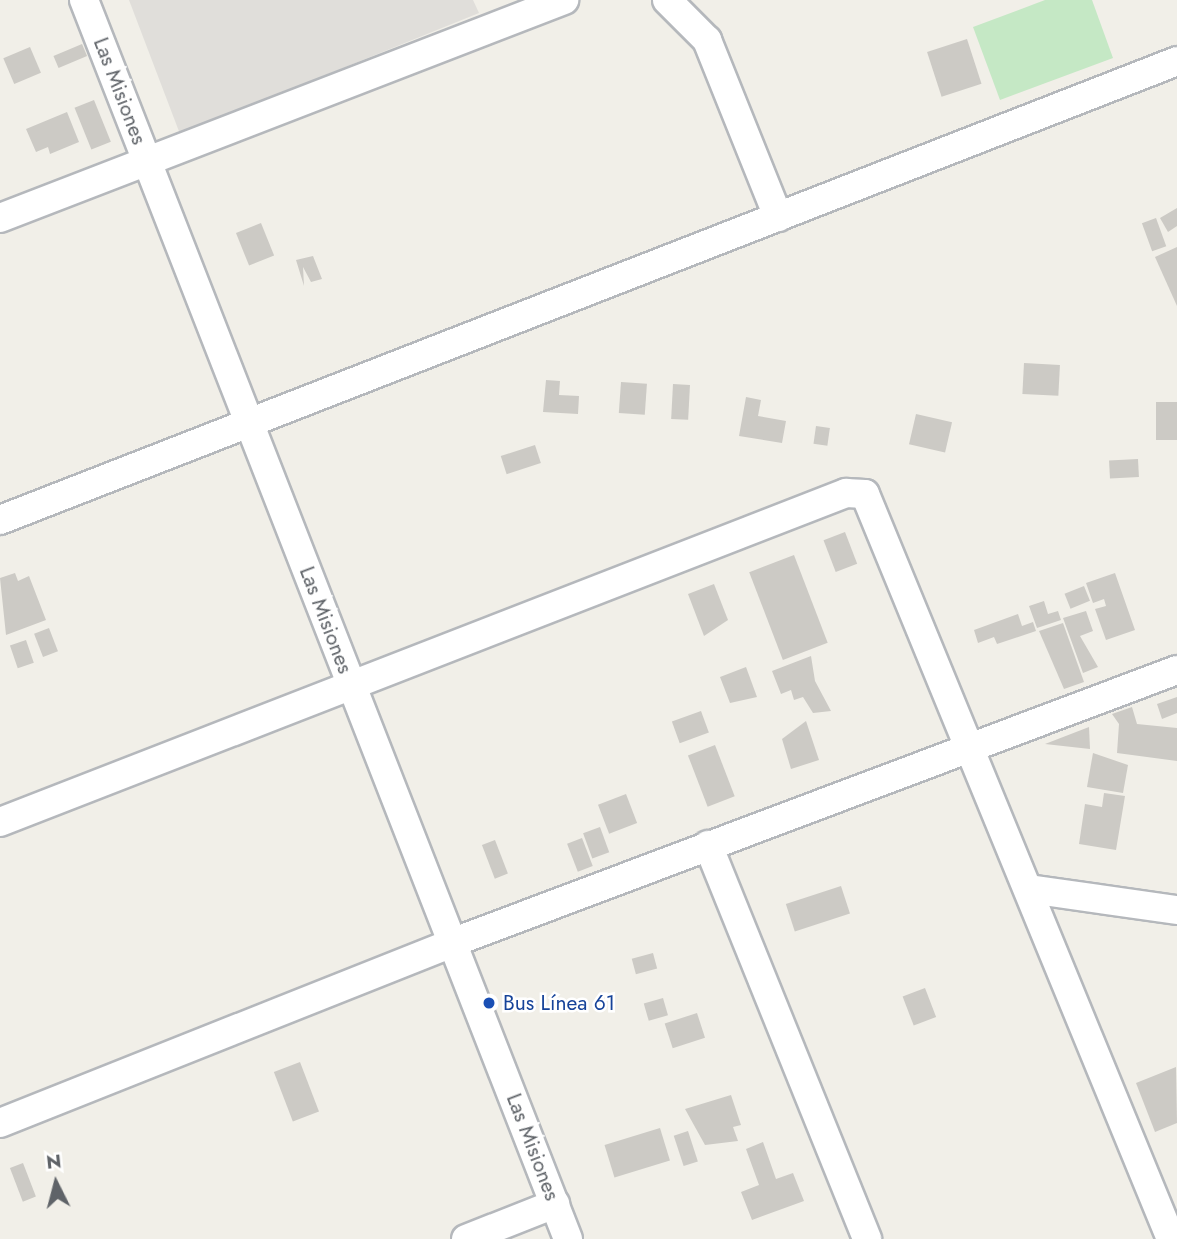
<!DOCTYPE html>
<html>
<head>
<meta charset="utf-8">
<style>
	body { margin:0 }
	#map { position:relative; width:1177px; height:1239px; overflow:hidden; background:#f1efe8; font-family:Jost,sans-serif }
	div>[style] { position:absolute }
	.industrial>* { inset:0; background:#e0deda }
	.green>* { inset:0; background:#c5e8c5 }
	.building>* { inset:0; background:#cccac5; transform-origin:0 0 }
	.roads { filter:drop-shadow(2px 0 #b5b8bc) drop-shadow(-2px 0 #b5b8bc) drop-shadow(0 2px #b5b8bc) drop-shadow(0 -2px #b5b8bc) }
	.minor>* { height:28px; margin:-14px; padding:0 14px; transform-origin:14px; border-radius:14px; background:#fff }
	.dots>* { width:19px; height:19px; translate:-50% -50%; box-sizing:border-box; border:4px solid #fff; border-radius:50% }
	span { translate:-50% -50%; white-space:nowrap; text-align:center; line-height:1.15; -webkit-text-stroke:5px #fff; paint-order:stroke }
	.street-label { font-size:21px; color:#5f6368 }
	.transit-label { font-size:21px; color:#164399 }
	.left { translate:0 -50%; text-align:left }
	.north { position:absolute; left:21px; top:1148px; width:70px; height:70px; -webkit-text-stroke:5px #fff; paint-order:stroke; rotate:354deg; font-size:19px; font-weight:700; line-height:28px; text-align:center; color:#5f6368 }
	.north::after { content:''; display:block; margin:auto; width:24px; height:32px; background:#5f6368; clip-path:polygon(50% 0,100% 100%,50% 72%,0 100%) }
</style>
</head>
<body>
<div id="map">
	<div class="industrial">
		<i style="clip-path:polygon(129px 0,473px 0,479px 13px,180px 134px)"></i>
	</div>
	<div class="green">
		<i style="clip-path:polygon(1045px 0,1092px 0,1113px 58px,1000px 100px,973px 27px)"></i>
	</div>
	<div class="building">
		<i style="left:967px;top:39px;width:47px;height:42px;rotate:72deg"></i>
		<i style="left:82px;top:44px;width:13px;height:31px;rotate:67deg"></i>
		<i style="left:30px;top:47px;width:28px;height:29px;rotate:67deg"></i>
		<i style="left:94px;top:100px;width:45px;height:21px;rotate:68deg"></i>
		<i style="clip-path:polygon(67px 112px,79px 142px,50px 154px,48px 147px,36px 152px,26px 129px)"></i>
		<i style="clip-path:polygon(1177px 208px,1177px 226px,1168px 232px,1160px 218px)"></i>
		<i style="left:1156px;top:218px;width:30px;height:15px;rotate:70deg"></i>
		<i style="left:261px;top:223px;width:35px;height:27px;rotate:68deg"></i>
		<i style="clip-path:polygon(1177px 247px,1177px 306px,1155px 257px)"></i>
		<i style="clip-path:polygon(313px 256px,322px 279px,311px 282px,303px 267px,304px 286px,296px 260px)"></i>
		<i style="left:1024px;top:363px;width:36px;height:31px;rotate:3deg"></i>
		<i style="clip-path:polygon(546px 380px,560px 381px,559px 395px,579px 396px,578px 414px,543px 412px)"></i>
		<i style="left:621px;top:382px;width:26px;height:31px;rotate:4deg"></i>
		<i style="left:673px;top:384px;width:17px;height:35px;rotate:3deg"></i>
		<i style="clip-path:polygon(746px 397px,761px 400px,758px 416px,786px 421px,782px 443px,739px 436px)"></i>
		<i style="left:1177px;top:402px;width:38px;height:21px;rotate:90deg"></i>
		<i style="left:916px;top:414px;width:37px;height:31px;rotate:13deg"></i>
		<i style="left:816px;top:426px;width:14px;height:18px;rotate:8deg"></i>
		<i style="left:535px;top:445px;width:19px;height:36px;rotate:72deg"></i>
		<i style="left:1138px;top:459px;width:18px;height:29px;rotate:87deg"></i>
		<i style="left:845px;top:532px;width:34px;height:23px;rotate:69deg"></i>
		<i style="left:794px;top:555px;width:94px;height:48px;rotate:69deg"></i>
		<i style="clip-path:polygon(15px 573px,18px 581px,29px 576px,46px 620px,6px 635px,0 578px)"></i>
		<i style="clip-path:polygon(1115px 573px,1135px 630px,1106px 640px,1095px 609px,1106px 606px,1104px 599px,1093px 603px,1086px 583px)"></i>
		<i style="clip-path:polygon(714px 584px,728px 620px,704px 636px,688px 594px)"></i>
		<i style="left:1084px;top:586px;width:16px;height:21px;rotate:68deg"></i>
		<i style="clip-path:polygon(1044px 601px,1048px 614px,1058px 611px,1061px 620px,1037px 628px,1029px 606px)"></i>
		<i style="clip-path:polygon(1086px 611px,1093px 631px,1080px 636px,1098px 667px,1083px 673px,1063px 618px)"></i>
		<i style="clip-path:polygon(1018px 614px,1022px 626px,1033px 622px,1036px 631px,997px 644px,994px 637px,978px 643px,974px 630px)"></i>
		<i style="clip-path:polygon(1063px 623px,1084px 682px,1064px 689px,1039px 631px)"></i>
		<i style="left:49px;top:628px;width:25px;height:16px;rotate:69deg"></i>
		<i style="left:26px;top:640px;width:24px;height:17px;rotate:71deg"></i>
		<i style="clip-path:polygon(811px 656px,815px 681px,831px 711px,813px 713px,803px 697px,794px 700px,791px 690px,781px 694px,772px 671px)"></i>
		<i style="clip-path:polygon(746px 667px,757px 697px,730px 703px,720px 677px)"></i>
		<i style="clip-path:polygon(1177px 697px,1177px 713px,1162px 719px,1157px 704px)"></i>
		<i style="clip-path:polygon(1132px 707px,1137px 724px,1177px 728px,1177px 761px,1117px 753px,1119px 724px,1112px 714px)"></i>
		<i style="left:701px;top:711px;width:23px;height:31px;rotate:70deg"></i>
		<i style="clip-path:polygon(806px 721px,819px 760px,791px 769px,782px 739px)"></i>
		<i style="clip-path:polygon(1089px 727px,1090px 749px,1045px 744px)"></i>
		<i style="left:715px;top:745px;width:55px;height:29px;rotate:69deg"></i>
		<i style="clip-path:polygon(1093px 753px,1128px 765px,1123px 793px,1087px 787px)"></i>
		<i style="clip-path:polygon(1104px 793px,1125px 796px,1116px 850px,1079px 844px,1085px 804px,1102px 807px)"></i>
		<i style="left:626px;top:794px;width:31px;height:30px;rotate:69deg"></i>
		<i style="left:600px;top:827px;width:27px;height:18px;rotate:70deg"></i>
		<i style="left:582px;top:838px;width:30px;height:16px;rotate:69deg"></i>
		<i style="left:495px;top:840px;width:36px;height:14px;rotate:69deg"></i>
		<i style="left:841px;top:886px;width:29px;height:58px;rotate:72deg"></i>
		<i style="left:653px;top:953px;width:16px;height:22px;rotate:75deg"></i>
		<i style="left:925px;top:988px;width:31px;height:24px;rotate:69deg"></i>
		<i style="left:663px;top:998px;width:18px;height:20px;rotate:74deg"></i>
		<i style="left:697px;top:1013px;width:26px;height:34px;rotate:72deg"></i>
		<i style="left:300px;top:1062px;width:53px;height:28px;rotate:69deg"></i>
		<i style="clip-path:polygon(1176px 1067px,1177px 1123px,1155px 1132px,1136px 1083px)"></i>
		<i style="clip-path:polygon(731px 1095px,741px 1125px,733px 1127px,738px 1141px,705px 1145px,685px 1109px)"></i>
		<i style="left:660px;top:1128px;width:34px;height:58px;rotate:73deg"></i>
		<i style="left:688px;top:1131px;width:32px;height:15px;rotate:72deg"></i>
		<i style="clip-path:polygon(763px 1142px,776px 1179px,793px 1173px,804px 1201px,752px 1220px,741px 1192px,759px 1185px,746px 1149px)"></i>
		<i style="left:23px;top:1163px;width:36px;height:14px;rotate:69deg"></i>
	</div>
	<div class="roads">
		<div class="minor">
			<i style="left:84px;top:0;width:1330px;rotate:68.66deg"></i>
			<i style="left:667px;top:0;width:57px;rotate:45deg"></i>
			<i style="left:707px;top:40px;width:191px;rotate:68.1deg"></i>
			<i style="left:0;top:218px;width:605px;rotate:-21.13deg"></i>
			<i style="left:0;top:520px;width:1263px;rotate:-21.3deg"></i>
			<i style="left:0;top:822px;width:908px;rotate:-21.25deg"></i>
			<i style="left:846px;top:493px;width:19px;rotate:3deg"></i>
			<i style="left:865px;top:494px;width:805px;rotate:67.67deg"></i>
			<i style="left:708px;top:845px;width:425px;rotate:68deg"></i>
			<i style="left:1029px;top:889px;width:149px;rotate:8.1deg"></i>
			<i style="left:0;top:1123px;width:489px;rotate:-21.7deg"></i>
			<i style="left:454px;top:942px;width:772px;rotate:-20.62deg"></i>
			<i style="left:466px;top:1239px;width:96px;rotate:-21.5deg"></i>
		</div>
	</div>
	<div class="dots">
		<i style="left:489px;top:1003px;background:#1a4fb4"></i>
	</div>
	<div class="street-label">
		<span style="left:120px;top:91px;rotate:69deg">Las Misiones</span>
		<span style="left:326px;top:620px;rotate:69deg">Las Misiones</span>
		<span style="left:533px;top:1147px;rotate:69deg">Las Misiones</span>
	</div>
	<div class="transit-label">
		<span class="left" style="left:503px;top:1003px">Bus Línea 61</span>
	</div>
	<div class="north">N</div>
</div>
</body>
</html>
